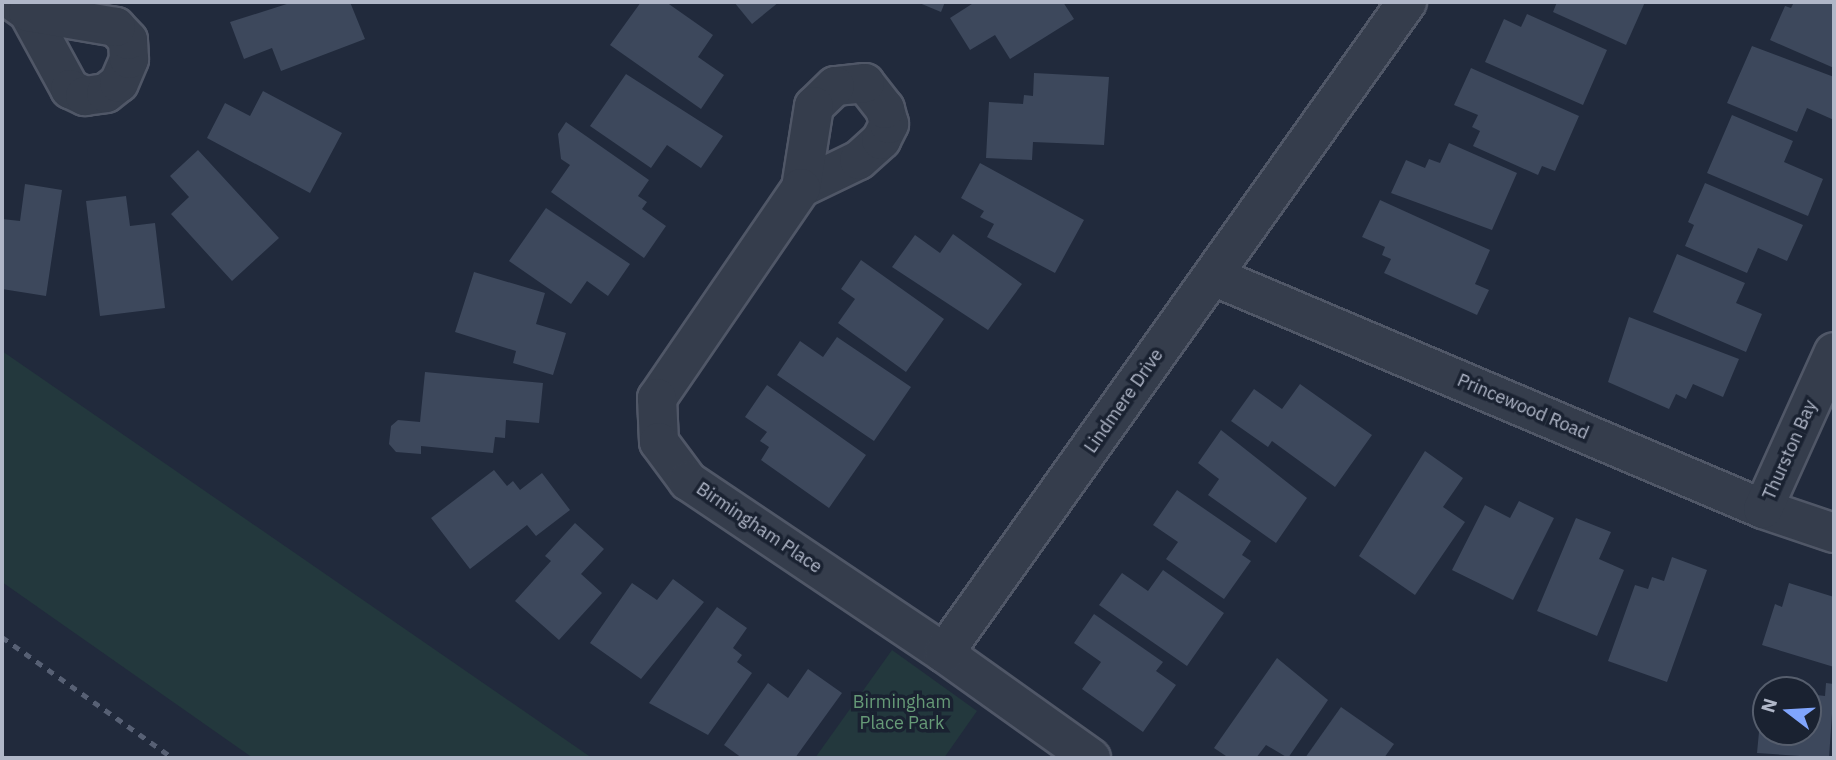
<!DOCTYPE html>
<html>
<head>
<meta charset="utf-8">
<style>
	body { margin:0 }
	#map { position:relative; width:1836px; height:760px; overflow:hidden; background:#212a3c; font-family:"IBM Plex Sans",sans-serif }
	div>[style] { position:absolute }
	.green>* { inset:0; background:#23383d }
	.building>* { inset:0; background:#3d485c }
	.roads { filter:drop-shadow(2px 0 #505767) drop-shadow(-2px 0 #505767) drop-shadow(0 2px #505767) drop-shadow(0 -2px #505767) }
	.minor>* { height:38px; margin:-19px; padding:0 19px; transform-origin:19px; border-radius:19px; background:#353d4c }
	.rail>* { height:5px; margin-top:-2.5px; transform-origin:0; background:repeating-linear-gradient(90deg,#576074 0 7px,transparent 0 14px) }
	span { translate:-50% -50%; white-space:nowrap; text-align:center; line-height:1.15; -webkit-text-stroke:7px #1a2231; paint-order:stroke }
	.street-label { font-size:18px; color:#b0b7c8 }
	.park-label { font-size:18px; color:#669a77 }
	.frame { position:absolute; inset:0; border:4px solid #b0b7c8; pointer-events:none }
	.north { position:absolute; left:1752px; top:676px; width:70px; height:70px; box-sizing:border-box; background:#1a2231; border:2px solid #565e6d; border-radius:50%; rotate:287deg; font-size:19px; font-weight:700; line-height:28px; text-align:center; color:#b0b7c8 }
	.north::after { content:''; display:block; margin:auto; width:24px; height:32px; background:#80a5fd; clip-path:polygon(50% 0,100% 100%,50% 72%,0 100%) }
</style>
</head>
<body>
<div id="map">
	<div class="green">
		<i style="clip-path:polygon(2px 351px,592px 758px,253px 758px,2px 582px)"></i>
		<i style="clip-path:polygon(892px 650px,977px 711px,944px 758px,815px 758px)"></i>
	</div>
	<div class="building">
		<i style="clip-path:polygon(293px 2px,350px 2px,365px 39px,281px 71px,272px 48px,244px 59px,230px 22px)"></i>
		<i style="clip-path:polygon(641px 2px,666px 2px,713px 35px,698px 57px,724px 75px,701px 109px,610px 45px)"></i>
		<i style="clip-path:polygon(734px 2px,779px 2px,752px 24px)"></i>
		<i style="clip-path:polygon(917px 2px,945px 2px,941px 12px)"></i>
		<i style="clip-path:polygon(975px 2px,1063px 2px,1074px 19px,1010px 59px,995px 35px,970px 50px,950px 18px)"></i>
		<i style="clip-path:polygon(1557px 2px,1645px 2px,1626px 45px,1553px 12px)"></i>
		<i style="clip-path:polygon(1794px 2px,1834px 2px,1834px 68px,1770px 40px,1785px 6px,1791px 8px)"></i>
		<i style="clip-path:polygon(1527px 14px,1607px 50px,1583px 105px,1485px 62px,1504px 19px,1521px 27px)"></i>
		<i style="clip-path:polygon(1752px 46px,1834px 77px,1834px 120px,1807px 108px,1797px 132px,1727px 103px)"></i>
		<i style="clip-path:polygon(1471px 68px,1579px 116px,1555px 171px,1542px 166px,1538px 175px,1473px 146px,1480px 131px,1472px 127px,1478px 115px,1454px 105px)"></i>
		<i style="clip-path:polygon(1034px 73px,1109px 77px,1104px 145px,1033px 142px,1032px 160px,986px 158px,989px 102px,1023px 104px,1024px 95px,1033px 96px)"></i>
		<i style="clip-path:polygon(626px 74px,723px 136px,701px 168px,667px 145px,651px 168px,590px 126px)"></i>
		<i style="clip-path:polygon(263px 91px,342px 133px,310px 193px,207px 138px,225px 103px,250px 116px)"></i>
		<i style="clip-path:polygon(1732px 115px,1793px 141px,1784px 162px,1823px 179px,1808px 216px,1707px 173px)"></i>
		<i style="clip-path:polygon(566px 122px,649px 180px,638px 196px,647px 202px,642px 209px,666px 226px,644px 258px,551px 192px,570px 165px,561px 159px,558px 134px)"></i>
		<i style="clip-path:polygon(1449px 143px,1517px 173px,1492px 230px,1391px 193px,1406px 160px,1425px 168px,1429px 159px,1440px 163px)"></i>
		<i style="clip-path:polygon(198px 150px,279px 238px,232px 281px,171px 214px,189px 197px,170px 176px)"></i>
		<i style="clip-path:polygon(980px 163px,1084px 220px,1055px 273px,987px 237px,994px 224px,980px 217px,984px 211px,961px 198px)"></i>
		<i style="clip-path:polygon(1705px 183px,1803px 225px,1787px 261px,1758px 248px,1747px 273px,1685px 246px,1694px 225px,1688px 222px)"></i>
		<i style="clip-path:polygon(25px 184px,62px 190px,46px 296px,2px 289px,2px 219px,20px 221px)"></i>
		<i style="clip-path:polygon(126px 196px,130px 226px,155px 223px,165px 308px,100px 316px,86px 201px)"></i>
		<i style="clip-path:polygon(1380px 200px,1490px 250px,1475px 284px,1489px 290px,1477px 315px,1384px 273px,1391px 259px,1382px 255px,1385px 247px,1362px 237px)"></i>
		<i style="clip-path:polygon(546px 208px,630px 264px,608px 296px,587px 281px,571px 304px,509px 261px)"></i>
		<i style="clip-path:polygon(953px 234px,1022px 284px,988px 330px,892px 267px,915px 235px,940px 253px)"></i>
		<i style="clip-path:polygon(1677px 254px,1745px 283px,1736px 303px,1762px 314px,1746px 352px,1653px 312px)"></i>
		<i style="clip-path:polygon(861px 260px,944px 319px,906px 372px,838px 323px,855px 299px,841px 289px)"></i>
		<i style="clip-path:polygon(474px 272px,545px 293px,536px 324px,566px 333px,553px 375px,513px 363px,516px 351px,455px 332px)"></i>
		<i style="clip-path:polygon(1629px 317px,1739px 359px,1723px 397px,1693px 384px,1686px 399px,1676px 394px,1669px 409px,1608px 382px)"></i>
		<i style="clip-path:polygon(837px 337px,911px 387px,874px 441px,777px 375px,800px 341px,823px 357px)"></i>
		<i style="clip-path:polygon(425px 372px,543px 383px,539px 423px,506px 420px,505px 438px,495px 437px,493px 453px,421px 446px,421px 454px,396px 452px,389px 444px,391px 426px,398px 420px,420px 422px)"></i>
		<i style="clip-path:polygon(1300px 384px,1372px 435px,1335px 487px,1272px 441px,1268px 447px,1231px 421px,1254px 389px,1282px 409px)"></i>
		<i style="clip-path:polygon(767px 385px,866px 455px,829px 508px,761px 460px,769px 447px,760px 441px,767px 432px,745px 417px)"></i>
		<i style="clip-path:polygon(1221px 430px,1307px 498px,1276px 543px,1208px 495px,1219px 479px,1198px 463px)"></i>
		<i style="clip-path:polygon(1425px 451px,1463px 478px,1443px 507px,1465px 522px,1415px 595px,1359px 556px)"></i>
		<i style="clip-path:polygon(494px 470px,507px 486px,513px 481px,520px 490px,542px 473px,570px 510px,536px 536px,527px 525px,470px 569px,431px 518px)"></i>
		<i style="clip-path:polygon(1177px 490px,1251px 541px,1242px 555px,1251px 561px,1224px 599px,1166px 559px,1178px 542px,1153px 525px)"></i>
		<i style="clip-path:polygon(1519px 501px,1554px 518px,1513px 600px,1452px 570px,1485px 505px,1510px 518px)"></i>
		<i style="clip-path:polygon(1576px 518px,1611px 532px,1599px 559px,1624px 570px,1597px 636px,1537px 611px)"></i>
		<i style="clip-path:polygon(575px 523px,604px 549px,581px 574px,602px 593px,559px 640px,515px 601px,551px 561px,545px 556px)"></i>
		<i style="clip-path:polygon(1672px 557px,1707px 570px,1667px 682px,1608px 661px,1635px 585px,1648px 589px,1652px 577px,1664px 581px)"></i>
		<i style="clip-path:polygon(1163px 570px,1224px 613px,1187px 666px,1099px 605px,1122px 573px,1148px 591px)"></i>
		<i style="clip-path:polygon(673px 579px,704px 602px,641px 679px,590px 643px,632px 583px,657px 600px)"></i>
		<i style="clip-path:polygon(1789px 583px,1834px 597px,1834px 667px,1762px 645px,1775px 604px,1782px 607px)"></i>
		<i style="clip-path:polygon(717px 607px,747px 628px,733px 648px,742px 655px,737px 662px,752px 673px,708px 735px,649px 703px)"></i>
		<i style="clip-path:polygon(1094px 614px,1163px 662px,1156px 671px,1176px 685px,1143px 732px,1082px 689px,1101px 662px,1074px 643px)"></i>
		<i style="clip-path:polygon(1277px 658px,1328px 700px,1288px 758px,1266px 745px,1256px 758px,1229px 758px,1214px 748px)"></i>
		<i style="clip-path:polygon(808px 669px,842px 693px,795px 758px,742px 758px,724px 745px,768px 683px,788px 698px)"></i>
		<i style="clip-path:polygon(1826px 683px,1834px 684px,1829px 758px,1757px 753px,1763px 690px,1766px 732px,1808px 732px,1808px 694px,1825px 696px)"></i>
		<i style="clip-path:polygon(1341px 707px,1394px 744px,1384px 758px,1305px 758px)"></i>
	</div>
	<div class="roads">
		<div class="minor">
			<i style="left:14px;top:2px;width:17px;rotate:36deg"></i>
			<i style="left:28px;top:12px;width:88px;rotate:61.4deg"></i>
			<i style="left:70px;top:89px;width:17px;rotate:25deg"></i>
			<i style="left:85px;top:96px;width:21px;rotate:-8deg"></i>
			<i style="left:106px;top:93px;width:16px;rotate:-38deg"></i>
			<i style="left:119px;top:83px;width:26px;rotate:-67deg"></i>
			<i style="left:129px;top:59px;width:19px;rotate:-93deg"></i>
			<i style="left:128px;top:40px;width:18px;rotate:-133deg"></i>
			<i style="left:116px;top:27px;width:89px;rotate:-170.3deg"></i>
			<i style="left:801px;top:188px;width:64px;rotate:-25.8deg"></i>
			<i style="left:859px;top:160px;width:30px;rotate:-42deg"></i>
			<i style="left:881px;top:140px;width:18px;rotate:-63deg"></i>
			<i style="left:889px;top:124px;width:16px;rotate:-105deg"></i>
			<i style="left:885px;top:109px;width:33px;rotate:-128deg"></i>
			<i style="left:865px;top:83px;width:30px;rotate:174deg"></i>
			<i style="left:835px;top:86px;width:29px;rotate:136deg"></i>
			<i style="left:814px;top:106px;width:83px;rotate:99deg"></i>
			<i style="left:801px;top:188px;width:255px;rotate:124.4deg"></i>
			<i style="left:657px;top:398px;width:44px;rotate:87.4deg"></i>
			<i style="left:659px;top:442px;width:49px;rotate:53.4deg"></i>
			<i style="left:688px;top:481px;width:308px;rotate:33.9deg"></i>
			<i style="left:1213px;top:276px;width:597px;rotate:22.96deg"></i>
			<i style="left:1763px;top:509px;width:75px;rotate:18.7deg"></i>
			<i style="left:1763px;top:509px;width:172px;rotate:-65.7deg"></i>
			<i style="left:1091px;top:758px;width:181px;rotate:-144.5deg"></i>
			<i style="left:944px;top:653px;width:799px;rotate:-54.58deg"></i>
		</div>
	</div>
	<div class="rail">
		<i style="left:2px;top:637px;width:209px;rotate:35.3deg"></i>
	</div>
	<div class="street-label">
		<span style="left:1124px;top:401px;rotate:-55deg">Lindmere Drive</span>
		<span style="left:1523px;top:407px;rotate:23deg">Princewood Road</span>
		<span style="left:1790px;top:450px;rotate:-66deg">Thurston Bay</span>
		<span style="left:759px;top:528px;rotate:34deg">Birmingham Place</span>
	</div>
	<div class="park-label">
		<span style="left:902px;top:713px">Birmingham<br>Place Park</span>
	</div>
	<div class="frame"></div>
	<div class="north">N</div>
</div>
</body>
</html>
